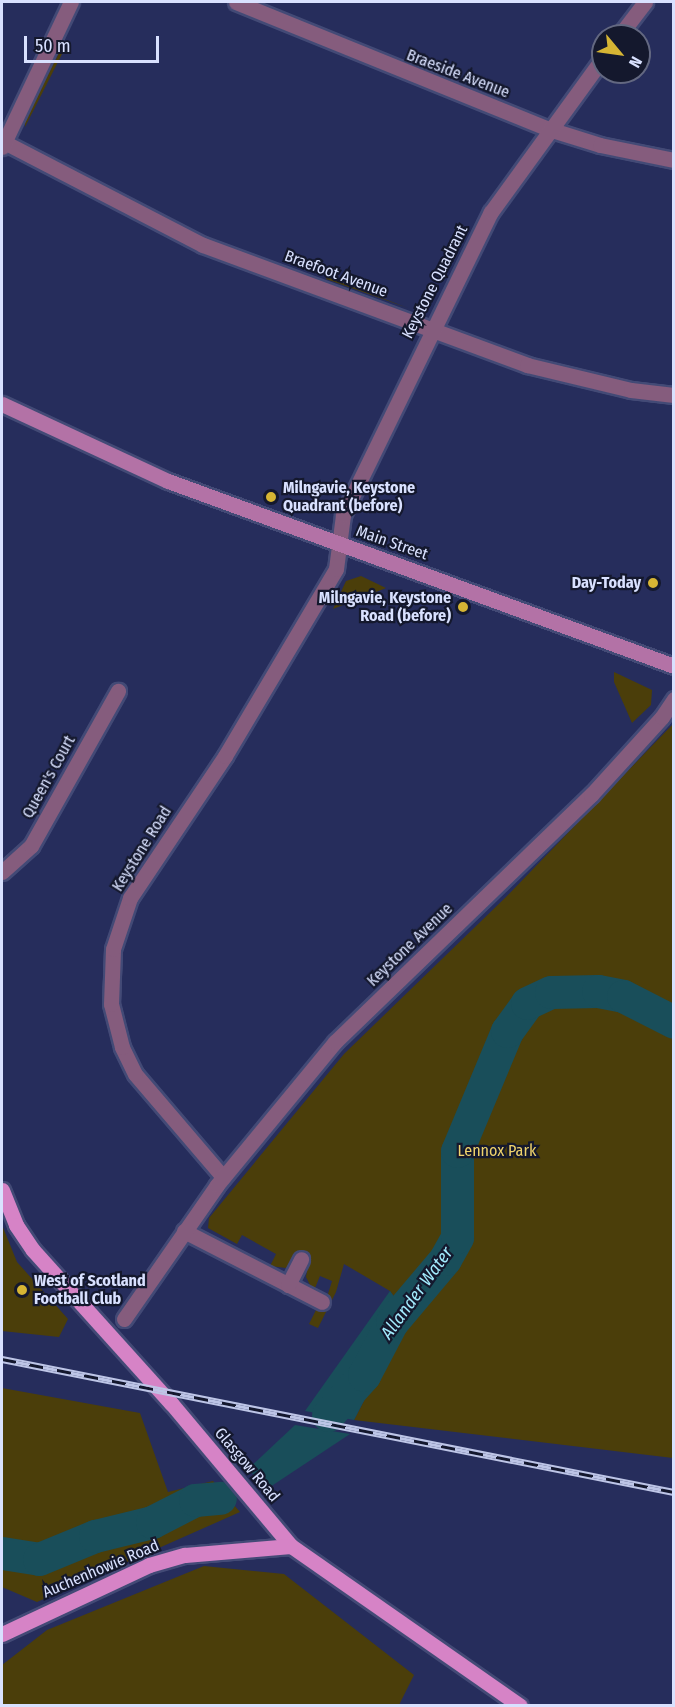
<!DOCTYPE html>
<html>
<head>
<meta charset="utf-8">
<style>
	body { margin:0 }
	#map { position:relative; width:675px; height:1707px; overflow:hidden; background:#262d5c; font-family:"Fira Sans Condensed",sans-serif }
	div>[style] { position:absolute }
	.green>* { inset:0; background:#4b3e0a }
	.water>* { inset:0; background:#194e5a }
	.river>* { height:33px; margin:-16.5px; padding:0 16.5px; transform-origin:16.5px; border-radius:16.5px; background:#194e5a }
	.roads { filter:drop-shadow(2px 0 #434a76) drop-shadow(-2px 0 #434a76) drop-shadow(0 2px #434a76) drop-shadow(0 -2px #434a76) }
	.street>* { height:15px; margin:-7.5px; padding:0 7.5px; transform-origin:7.5px; border-radius:7.5px; background:#855c7d }
	.secondary>* { height:15px; margin:-7.5px; padding:0 7.5px; transform-origin:7.5px; border-radius:7.5px; background:#b372a6 }
	.primary>* { height:15px; margin:-7.5px; padding:0 7.5px; transform-origin:7.5px; border-radius:7.5px; background:#d683c6 }
	.rail>* { height:7px; margin-top:-3.5px; transform-origin:0; background:repeating-linear-gradient(90deg,#14182d 0 14px,#bdc5e6 0 28px); box-sizing:border-box; border-block:2px solid #bdc5e6 }
	.dots>* { width:16px; height:16px; translate:-50% -50%; box-sizing:border-box; border:3px solid #14182d; border-radius:50% }
	span { translate:-50% -50%; white-space:nowrap; text-align:center; line-height:1.15; -webkit-text-stroke:4.5px #14182d; paint-order:stroke }
	.street-label { font-size:16px; color:#d9e1ff }
	.poi-label { font-size:16px; color:#d9e1ff; font-weight:700 }
	.left { translate:0 -50%; text-align:left }
	.right { translate:-100% -50%; text-align:right }
	.park-label { font-size:16px; color:#efd36c }
	.water-label { font-size:18px; color:#a2ebfd; font-style:italic }
	.frame { position:absolute; inset:0; border:3px solid #d9e1ff; pointer-events:none }
	.north { position:absolute; left:591px; top:24px; width:60px; height:60px; box-sizing:border-box; background:#14182d; border:2px solid #636881; border-radius:50%; rotate:119deg; font-size:16px; font-weight:700; line-height:24px; text-align:center; color:#d9e1ff }
	.north::after { content:''; display:block; margin:auto; width:21px; height:27px; background:#d6b534; clip-path:polygon(50% 0,100% 100%,50% 72%,0 100%) }
	.scale { position:absolute; left:24px; top:36px; width:135px; height:27px; box-sizing:border-box; border:3px solid #d9e1ff; border-top:0; padding-left:8px; font-size:18px; line-height:21px; white-space:nowrap; color:#d9e1ff; -webkit-text-stroke:4px #14182d; paint-order:stroke }
</style>
</head>
<body>
<div id="map">
	<div class="green">
		<i style="clip-path:polygon(59px 53px,62px 54px,25px 127px,25px 121px)"></i>
		<i style="clip-path:polygon(327px 277px,408px 308px,326px 279px)"></i>
		<i style="clip-path:polygon(361px 576px,386px 588px,333px 609px,346px 581px)"></i>
		<i style="clip-path:polygon(614px 672px,652px 690px,651px 705px,632px 723px,614px 682px)"></i>
		<i style="clip-path:polygon(673px 724px,673px 1458px,354px 1420px,408px 1316px,390px 1291px,344px 1264px,336px 1292px,318px 1328px,309px 1324px,317px 1308px,323px 1310px,332px 1281px,320px 1276px,315px 1288px,310px 1285px,306px 1277px,309px 1259px,297px 1253px,286px 1268px,270px 1266px,276px 1254px,242px 1235px,237px 1244px,208px 1228px,209px 1218px,344px 1054px,506px 897px)"></i>
		<i style="clip-path:polygon(2px 1225px,17px 1262px,68px 1319px,59px 1337px,2px 1331px)"></i>
		<i style="clip-path:polygon(2px 1388px,140px 1413px,168px 1492px,213px 1481px,240px 1512px,37px 1602px,2px 1587px)"></i>
		<i style="clip-path:polygon(204px 1566px,284px 1574px,414px 1675px,399px 1705px,2px 1705px,2px 1665px,47px 1630px)"></i>
	</div>
	<div class="water">
		<i style="clip-path:polygon(390px 1291px,408px 1316px,354px 1420px,305px 1411px)"></i>
		<i style="clip-path:polygon(295px 1425px,350px 1434px,267px 1489px,248px 1469px)"></i>
	</div>
	<div class="river">
		<i style="left:328px;top:1415px;width:54px;rotate:-48deg"></i>
		<i style="left:364px;top:1375px;width:60px;rotate:-62.2deg"></i>
		<i style="left:392px;top:1322px;width:82px;rotate:-49.9deg"></i>
		<i style="left:445px;top:1259px;width:25px;rotate:-61deg"></i>
		<i style="left:457px;top:1237px;width:86px;rotate:-90deg"></i>
		<i style="left:457px;top:1151px;width:130px;rotate:-67.4deg"></i>
		<i style="left:507px;top:1031px;width:34px;rotate:-54deg"></i>
		<i style="left:527px;top:1003px;width:26px;rotate:-25deg"></i>
		<i style="left:551px;top:992px;width:47px;rotate:-1.2deg"></i>
		<i style="left:598px;top:991px;width:25px;rotate:11deg"></i>
		<i style="left:623px;top:996px;width:57px;rotate:27deg"></i>
		<i style="left:2px;top:1553px;width:37px;rotate:9deg"></i>
		<i style="left:39px;top:1559px;width:61px;rotate:-22.3deg"></i>
		<i style="left:95px;top:1536px;width:59px;rotate:-13.8deg"></i>
		<i style="left:152px;top:1522px;width:48px;rotate:-27.1deg"></i>
		<i style="left:195px;top:1500px;width:25px;rotate:-5deg"></i>
	</div>
	<div class="roads">
		<div class="street">
			<i style="left:236px;top:2px;width:341px;rotate:22.1deg"></i>
			<i style="left:552px;top:130px;width:50px;rotate:17.4deg"></i>
			<i style="left:600px;top:145px;width:76px;rotate:11.5deg"></i>
			<i style="left:619px;top:36px;width:43px;rotate:-52.6deg"></i>
			<i style="left:2px;top:141px;width:226px;rotate:27.4deg"></i>
			<i style="left:203px;top:245px;width:346px;rotate:20.3deg"></i>
			<i style="left:527px;top:365px;width:107px;rotate:13.5deg"></i>
			<i style="left:631px;top:390px;width:43px;rotate:6.6deg"></i>
			<i style="left:2px;top:147px;width:161px;rotate:-64.6deg"></i>
			<i style="left:2px;top:872px;width:39px;rotate:-42deg"></i>
			<i style="left:31px;top:846px;width:178px;rotate:-60.7deg"></i>
			<i style="left:223px;top:1177px;width:135px;rotate:-130.5deg"></i>
			<i style="left:135px;top:1074px;width:30px;rotate:-116deg"></i>
			<i style="left:122px;top:1047px;width:44px;rotate:-104.3deg"></i>
			<i style="left:111px;top:1004px;width:55px;rotate:-87.9deg"></i>
			<i style="left:113px;top:949px;width:54px;rotate:-71.6deg"></i>
			<i style="left:130px;top:898px;width:171px;rotate:-56.2deg"></i>
			<i style="left:225px;top:756px;width:217px;rotate:-59.3deg"></i>
			<i style="left:336px;top:569px;width:54px;rotate:-82.6deg"></i>
			<i style="left:343px;top:515px;width:337px;rotate:-64deg"></i>
			<i style="left:491px;top:212px;width:190px;rotate:-54deg"></i>
			<i style="left:184px;top:1231px;width:155px;rotate:27.2deg"></i>
			<i style="left:288px;top:1285px;width:29px;rotate:-63deg"></i>
			<i style="left:124px;top:1319px;width:163px;rotate:-55.2deg"></i>
			<i style="left:217px;top:1185px;width:185px;rotate:-50.5deg"></i>
			<i style="left:335px;top:1042px;width:356px;rotate:-44deg"></i>
			<i style="left:591px;top:795px;width:105px;rotate:-47.7deg"></i>
			<i style="left:662px;top:717px;width:22px;rotate:-56deg"></i>
		</div>
		<div class="secondary">
			<i style="left:2px;top:404px;width:183px;rotate:24.9deg"></i>
			<i style="left:168px;top:481px;width:539px;rotate:20.08deg"></i>
		</div>
		<div class="primary">
			<i style="left:2px;top:1190px;width:38px;rotate:68deg"></i>
			<i style="left:16px;top:1225px;width:30px;rotate:56deg"></i>
			<i style="left:33px;top:1250px;width:206px;rotate:48deg"></i>
			<i style="left:171px;top:1403px;width:187px;rotate:50deg"></i>
			<i style="left:291px;top:1546px;width:279px;rotate:34.9deg"></i>
			<i style="left:2px;top:1634px;width:162px;rotate:-25.1deg"></i>
			<i style="left:149px;top:1565px;width:37px;rotate:-16deg"></i>
			<i style="left:185px;top:1555px;width:106px;rotate:-4.9deg"></i>
		</div>
	</div>
	<div class="rail">
		<i style="left:2px;top:1359px;width:685px;rotate:11.2deg"></i>
	</div>
	<div class="dots">
		<i style="left:271px;top:497px;background:#d6b534"></i>
		<i style="left:653px;top:583px;background:#d6b534"></i>
		<i style="left:463px;top:607px;background:#d6b534"></i>
		<i style="left:22px;top:1290px;background:#d6b534"></i>
	</div>
	<div class="street-label">
		<span style="left:458px;top:74px;rotate:21deg">Braeside Avenue</span>
		<span style="left:336px;top:274px;rotate:20deg">Braefoot Avenue</span>
		<span style="left:435px;top:282px;rotate:-63deg">Keystone Quadrant</span>
		<span style="left:392px;top:543px;rotate:19deg">Main Street</span>
		<span style="left:49px;top:777px;rotate:-61deg">Queen's Court</span>
		<span style="left:142px;top:849px;rotate:-58deg">Keystone Road</span>
		<span style="left:410px;top:945px;rotate:-44deg">Keystone Avenue</span>
		<span style="left:247px;top:1465px;rotate:50deg">Glasgow Road</span>
		<span style="left:101px;top:1569px;rotate:-23deg">Auchenhowie Road</span>
	</div>
	<div class="poi-label">
		<span class="left" style="left:283px;top:497px">Milngavie, Keystone<br>Quadrant (before)</span>
		<span class="right" style="left:641px;top:583px">Day-Today</span>
		<span class="right" style="left:451px;top:607px">Milngavie, Keystone<br>Road (before)</span>
		<span class="left" style="left:34px;top:1290px">West of Scotland<br>Football Club</span>
	</div>
	<div class="park-label">
		<span style="left:497px;top:1151px">Lennox Park</span>
	</div>
	<div class="water-label">
		<span style="left:417px;top:1293px;rotate:-54deg">Allander Water</span>
	</div>
	<div class="frame"></div>
	<div class="north">N</div>
	<div class="scale">50 m</div>
</div>
</body>
</html>
